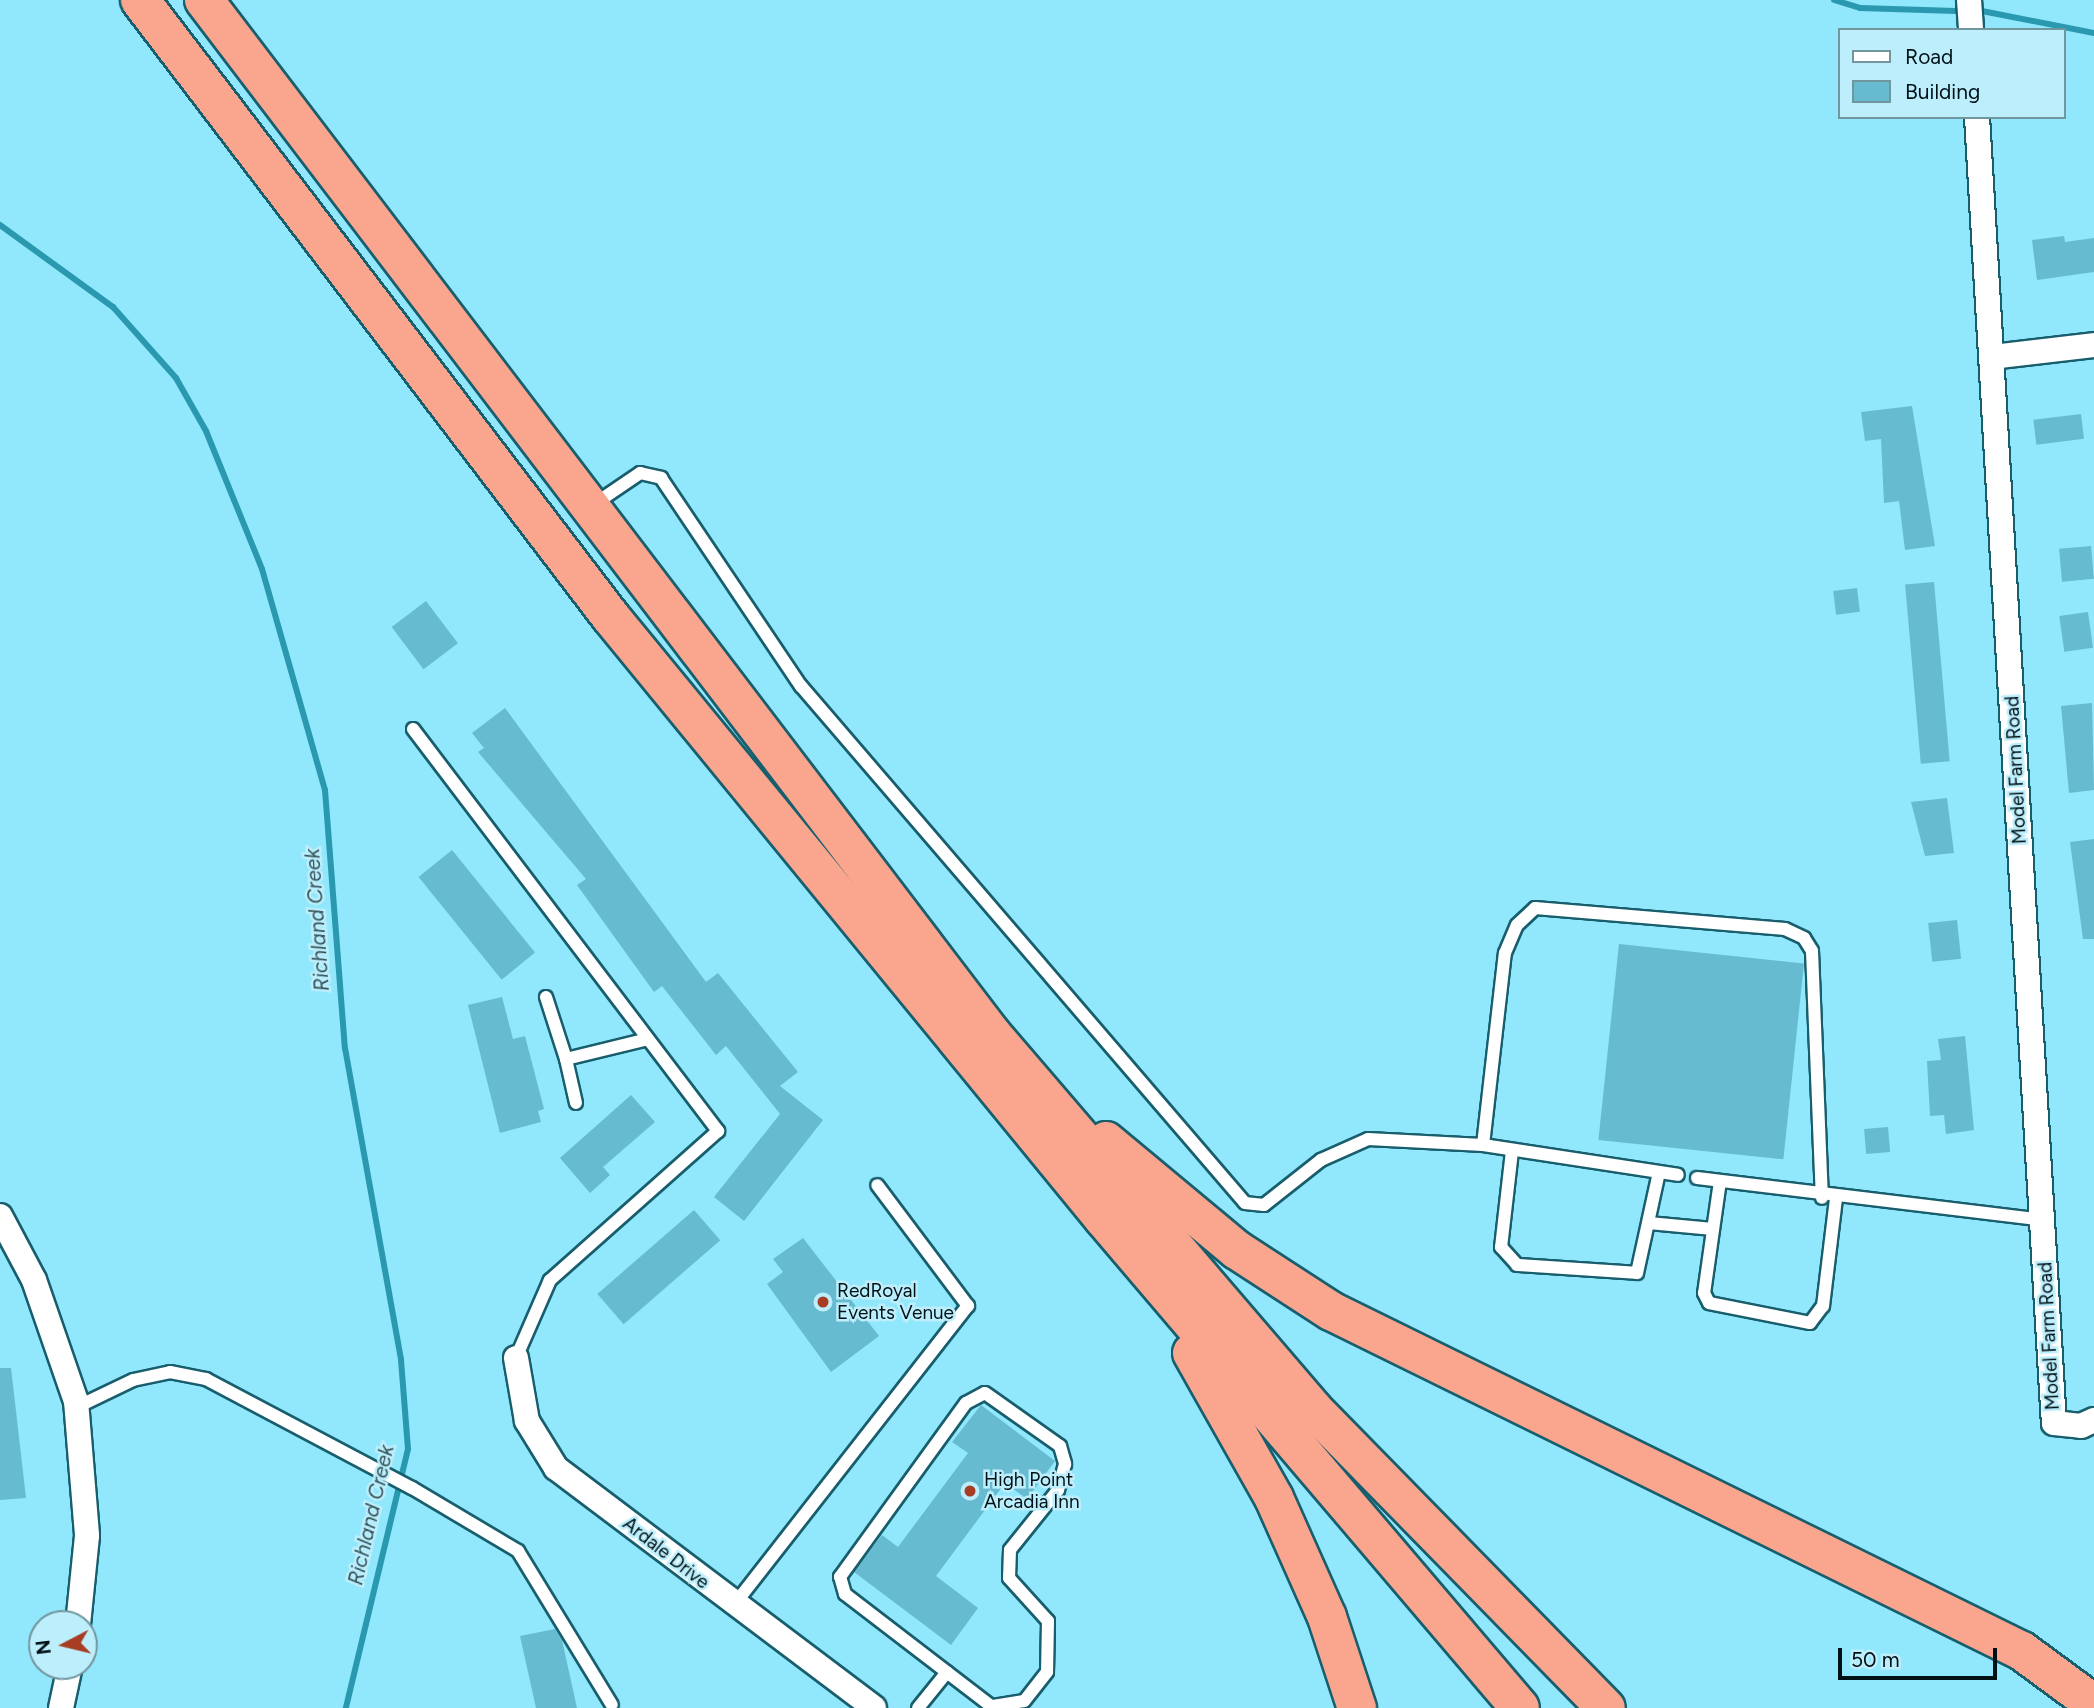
<!DOCTYPE html>
<html>
<head>
<meta charset="utf-8">
<style>
	body { margin:0 }
	#map { position:relative; width:2094px; height:1708px; overflow:hidden; background:#91e7fc; font-family:Figtree,sans-serif }
	div>[style] { position:absolute }
	.stream>* { height:6px; margin:-3px; padding:0 3px; transform-origin:3px; border-radius:3px; background:#2a99b0 }
	.building>* { inset:0; background:#66bbd0; transform-origin:0 0 }
	.roads { filter:drop-shadow(2px 0 #185e6d) drop-shadow(-2px 0 #185e6d) drop-shadow(0 2px #185e6d) drop-shadow(0 -2px #185e6d) }
	.lane>* { height:12px; margin:-6px; padding:0 6px; transform-origin:6px; border-radius:6px; background:#fff }
	.street>* { height:24px; margin:-12px; padding:0 12px; transform-origin:12px; border-radius:12px; background:#fff }
	.highway>* { height:38px; margin:-19px; padding:0 19px; transform-origin:19px; border-radius:19px; background:#faa68f }
	.dots>* { width:19px; height:19px; translate:-50% -50%; box-sizing:border-box; border:4px solid #bdeefb; border-radius:50% }
	span { translate:-50% -50%; white-space:nowrap; text-align:center; line-height:1.15; -webkit-text-stroke:5px #bdeefb; paint-order:stroke }
	.street-label { font-size:19px; color:#001116 }
	.poi-label { font-size:19px; color:#001116 }
	.left { translate:0 -50%; text-align:left }
	.water-label { font-size:21px; color:#33535b; font-style:italic }
	.legend { position:absolute; left:1838px; top:28px; width:228px; height:91px; box-sizing:border-box; background:#bdeefb; border:2px solid #71969f; margin:0; padding:9px 12px; list-style:none; font-size:21px; color:#001116 }
	.legend li { display:flex; align-items:center; gap:14px; height:35px }
	.legend b { width:35px; border:2px solid #71969f }
	.north { position:absolute; left:28px; top:1610px; width:70px; height:70px; box-sizing:border-box; background:#bdeefb; border:2px solid #71969f; border-radius:50%; rotate:263deg; font-size:19px; font-weight:700; line-height:28px; text-align:center; color:#001116 }
	.north::after { content:''; display:block; margin:auto; width:24px; height:32px; background:#a73e23; clip-path:polygon(50% 0,100% 100%,50% 72%,0 100%) }
	.scale { position:absolute; left:1838px; top:1648px; width:159px; height:32px; box-sizing:border-box; border:4px solid #001116; border-top:0; padding-left:9px; font-size:21px; line-height:24px; white-space:nowrap; color:#001116; -webkit-text-stroke:5px #bdeefb; paint-order:stroke }
</style>
</head>
<body>
<div id="map">
	<div class="stream">
		<i style="left:1834px;top:0;width:27px;rotate:17deg"></i>
		<i style="left:1860px;top:8px;width:96px;rotate:1.8deg"></i>
		<i style="left:1982px;top:11px;width:114px;rotate:11.1deg"></i>
		<i style="left:0;top:225px;width:140px;rotate:36deg"></i>
		<i style="left:113px;top:307px;width:95px;rotate:48.4deg"></i>
		<i style="left:176px;top:378px;width:61px;rotate:60.5deg"></i>
		<i style="left:206px;top:431px;width:149px;rotate:67.9deg"></i>
		<i style="left:262px;top:569px;width:230px;rotate:74.1deg"></i>
		<i style="left:325px;top:790px;width:259px;rotate:85.6deg"></i>
		<i style="left:345px;top:1048px;width:317px;rotate:79.8deg"></i>
		<i style="left:401px;top:1360px;width:89px;rotate:85.5deg"></i>
		<i style="left:408px;top:1449px;width:266px;rotate:103.5deg"></i>
	</div>
	<div class="building">
		<i style="clip-path:polygon(2064px 236px,2065px 242px,2094px 238px,2094px 272px,2037px 280px,2032px 240px)"></i>
		<i style="clip-path:polygon(1912px 406px,1935px 546px,1905px 550px,1899px 501px,1884px 503px,1881px 439px,1865px 441px,1861px 412px)"></i>
		<i style="left:2081px;top:414px;width:25px;height:48px;rotate:83deg"></i>
		<i style="left:2091px;top:546px;width:33px;height:32px;rotate:85deg"></i>
		<i style="left:1934px;top:582px;width:180px;height:29px;rotate:85deg"></i>
		<i style="left:1857px;top:588px;width:24px;height:24px;rotate:83deg"></i>
		<i style="left:426px;top:601px;width:53px;height:43px;rotate:53deg"></i>
		<i style="left:2088px;top:612px;width:36px;height:29px;rotate:82deg"></i>
		<i style="clip-path:polygon(2092px 703px,2094px 790px,2069px 793px,2061px 706px)"></i>
		<i style="clip-path:polygon(505px 708px,706px 982px,718px 973px,798px 1072px,780px 1086px,823px 1120px,744px 1221px,714px 1197px,780px 1114px,726px 1046px,716px 1055px,662px 986px,654px 992px,577px 885px,586px 879px,478px 752px,484px 748px,472px 733px)"></i>
		<i style="clip-path:polygon(1947px 798px,1954px 853px,1925px 856px,1911px 802px)"></i>
		<i style="clip-path:polygon(2094px 839px,2094px 939px,2083px 939px,2070px 842px)"></i>
		<i style="left:452px;top:850px;width:132px;height:43px;rotate:51deg"></i>
		<i style="left:1957px;top:920px;width:39px;height:29px;rotate:84deg"></i>
		<i style="left:1619px;top:944px;width:186px;height:197px;rotate:6deg"></i>
		<i style="clip-path:polygon(502px 997px,513px 1039px,525px 1036px,544px 1109px,538px 1111px,541px 1122px,500px 1133px,468px 1005px)"></i>
		<i style="clip-path:polygon(1965px 1036px,1974px 1130px,1946px 1134px,1944px 1115px,1930px 1116px,1927px 1061px,1941px 1060px,1938px 1039px)"></i>
		<i style="clip-path:polygon(631px 1095px,655px 1122px,603px 1167px,610px 1175px,590px 1193px,560px 1158px)"></i>
		<i style="left:1888px;top:1127px;width:25px;height:24px;rotate:85deg"></i>
		<i style="left:694px;top:1210px;width:40px;height:128px;rotate:49deg"></i>
		<i style="clip-path:polygon(803px 1238px,879px 1336px,831px 1372px,767px 1284px,783px 1272px,773px 1259px)"></i>
		<i style="clip-path:polygon(0 1368px,11px 1368px,26px 1498px,0 1500px)"></i>
		<i style="clip-path:polygon(981px 1405px,1055px 1461px,1027px 1499px,1005px 1483px,936px 1576px,978px 1608px,951px 1645px,854px 1572px,882px 1535px,898px 1547px,968px 1453px,952px 1442px)"></i>
		<i style="clip-path:polygon(555px 1629px,562px 1640px,577px 1708px,536px 1708px,520px 1636px)"></i>
	</div>
	<div class="roads">
		<div class="lane">
			<i style="left:593px;top:505px;width:57px;rotate:-34.2deg"></i>
			<i style="left:640px;top:473px;width:22px;rotate:13deg"></i>
			<i style="left:661px;top:478px;width:251px;rotate:56.1deg"></i>
			<i style="left:801px;top:686px;width:681px;rotate:49.34deg"></i>
			<i style="left:1245px;top:1203px;width:19px;rotate:6deg"></i>
			<i style="left:1264px;top:1205px;width:73px;rotate:-38.3deg"></i>
			<i style="left:1321px;top:1160px;width:51px;rotate:-24.1deg"></i>
			<i style="left:1368px;top:1139px;width:115px;rotate:3deg"></i>
			<i style="left:1483px;top:1145px;width:197px;rotate:8.7deg"></i>
			<i style="left:413px;top:729px;width:505px;rotate:52.81deg"></i>
			<i style="left:718px;top:1131px;width:225px;rotate:138.4deg"></i>
			<i style="left:550px;top:1280px;width:85px;rotate:113.6deg"></i>
			<i style="left:546px;top:997px;width:65px;rotate:72.1deg"></i>
			<i style="left:566px;top:1059px;width:84px;rotate:-13.7deg"></i>
			<i style="left:566px;top:1059px;width:45px;rotate:77.2deg"></i>
			<i style="left:1483px;top:1145px;width:193px;rotate:-83.5deg"></i>
			<i style="left:1505px;top:953px;width:30px;rotate:-67deg"></i>
			<i style="left:1517px;top:925px;width:25px;rotate:-43deg"></i>
			<i style="left:1535px;top:908px;width:251px;rotate:4.8deg"></i>
			<i style="left:1785px;top:929px;width:21px;rotate:25deg"></i>
			<i style="left:1804px;top:938px;width:15px;rotate:58deg"></i>
			<i style="left:1812px;top:951px;width:247px;rotate:87.7deg"></i>
			<i style="left:1512px;top:1151px;width:97px;rotate:96.5deg"></i>
			<i style="left:1501px;top:1247px;width:24px;rotate:48deg"></i>
			<i style="left:1517px;top:1265px;width:120px;rotate:3.8deg"></i>
			<i style="left:1637px;top:1273px;width:103px;rotate:-77.7deg"></i>
			<i style="left:1697px;top:1178px;width:349px;rotate:6.9deg"></i>
			<i style="left:1720px;top:1181px;width:113px;rotate:98.1deg"></i>
			<i style="left:1704px;top:1293px;width:11px;rotate:63deg"></i>
			<i style="left:1709px;top:1303px;width:103px;rotate:11.2deg"></i>
			<i style="left:1810px;top:1323px;width:21px;rotate:-53deg"></i>
			<i style="left:1823px;top:1306px;width:108px;rotate:-83.1deg"></i>
			<i style="left:1649px;top:1223px;width:64px;rotate:5.4deg"></i>
			<i style="left:985px;top:1393px;width:92px;rotate:35.2deg"></i>
			<i style="left:1060px;top:1446px;width:19px;rotate:74deg"></i>
			<i style="left:1065px;top:1464px;width:27px;rotate:105deg"></i>
			<i style="left:1058px;top:1490px;width:77px;rotate:128.7deg"></i>
			<i style="left:1010px;top:1550px;width:28px;rotate:92deg"></i>
			<i style="left:1009px;top:1578px;width:58px;rotate:47.8deg"></i>
			<i style="left:1048px;top:1621px;width:51px;rotate:91.1deg"></i>
			<i style="left:1047px;top:1672px;width:37px;rotate:128deg"></i>
			<i style="left:1024px;top:1701px;width:33px;rotate:171deg"></i>
			<i style="left:991px;top:1706px;width:184px;rotate:-142.5deg"></i>
			<i style="left:845px;top:1594px;width:18px;rotate:-106deg"></i>
			<i style="left:840px;top:1577px;width:215px;rotate:-54.1deg"></i>
			<i style="left:966px;top:1403px;width:21px;rotate:-28deg"></i>
			<i style="left:77px;top:1407px;width:62px;rotate:-25.7deg"></i>
			<i style="left:133px;top:1380px;width:38px;rotate:-12deg"></i>
			<i style="left:170px;top:1372px;width:37px;rotate:11deg"></i>
			<i style="left:206px;top:1379px;width:233px;rotate:27.9deg"></i>
			<i style="left:412px;top:1488px;width:123px;rotate:30.7deg"></i>
			<i style="left:518px;top:1551px;width:180px;rotate:58.6deg"></i>
			<i style="left:734px;top:1605px;width:380px;rotate:-52deg"></i>
			<i style="left:968px;top:1306px;width:151px;rotate:-126.9deg"></i>
			<i style="left:918px;top:1708px;width:46px;rotate:-51.1deg"></i>
		</div>
		<div class="street">
			<i style="left:1969px;top:0;width:30px;rotate:86deg"></i>
			<i style="left:1977px;top:117px;width:1308px;rotate:86.63deg"></i>
			<i style="left:2054px;top:1423px;width:27px;rotate:6deg"></i>
			<i style="left:2081px;top:1426px;width:14px;rotate:-25deg"></i>
			<i style="left:1992px;top:357px;width:103px;rotate:-6.7deg"></i>
			<i style="left:0;top:1216px;width:72px;rotate:62deg"></i>
			<i style="left:34px;top:1280px;width:128px;rotate:70.9deg"></i>
			<i style="left:76px;top:1401px;width:135px;rotate:85.3deg"></i>
			<i style="left:87px;top:1536px;width:88px;rotate:95.8deg"></i>
			<i style="left:516px;top:1358px;width:64px;rotate:80.1deg"></i>
			<i style="left:527px;top:1421px;width:55px;rotate:58.3deg"></i>
			<i style="left:556px;top:1468px;width:398px;rotate:37deg"></i>
			<i style="left:61px;top:1708px;width:43px;rotate:-77.9deg"></i>
		</div>
		<div class="highway">
			<i style="left:140px;top:0;width:775px;rotate:52.66deg"></i>
			<i style="left:610px;top:616px;width:778px;rotate:50.68deg"></i>
			<i style="left:1103px;top:1218px;width:643px;rotate:49.6deg"></i>
			<i style="left:204px;top:0;width:1299px;rotate:52.7deg"></i>
			<i style="left:991px;top:1033px;width:496px;rotate:49.4deg"></i>
			<i style="left:1314px;top:1410px;width:417px;rotate:45.6deg"></i>
			<i style="left:1106px;top:1141px;width:170px;rotate:39.8deg"></i>
			<i style="left:1237px;top:1250px;width:112px;rotate:33deg"></i>
			<i style="left:1331px;top:1311px;width:770px;rotate:26.2deg"></i>
			<i style="left:2022px;top:1651px;width:89px;rotate:36.4deg"></i>
			<i style="left:1192px;top:1353px;width:167px;rotate:60.5deg"></i>
			<i style="left:1274px;top:1498px;width:130px;rotate:66deg"></i>
			<i style="left:1327px;top:1617px;width:96px;rotate:71.8deg"></i>
		</div>
	</div>
	<div class="dots">
		<i style="left:823px;top:1302px;background:#a73e23"></i>
		<i style="left:970px;top:1491px;background:#a73e23"></i>
	</div>
	<div class="street-label">
		<span style="left:2016px;top:770px;rotate:-93deg">Model Farm Road</span>
		<span style="left:2049px;top:1336px;rotate:-93deg">Model Farm Road</span>
		<span style="left:666px;top:1553px;rotate:38deg">Ardale Drive</span>
	</div>
	<div class="poi-label">
		<span class="left" style="left:837px;top:1302px">RedRoyal<br>Events Venue</span>
		<span class="left" style="left:984px;top:1491px">High Point<br>Arcadia Inn</span>
	</div>
	<div class="water-label">
		<span style="left:317px;top:920px;rotate:-94deg">Richland Creek</span>
		<span style="left:371px;top:1515px;rotate:-77deg">Richland Creek</span>
	</div>
	<ul class="legend">
	<li><b style="height:9px;background:#fff"></b>Road</li>
	<li><b style="height:19px;background:#66bbd0"></b>Building</li>
	</ul>
	<div class="north">N</div>
	<div class="scale">50 m</div>
</div>
</body>
</html>
